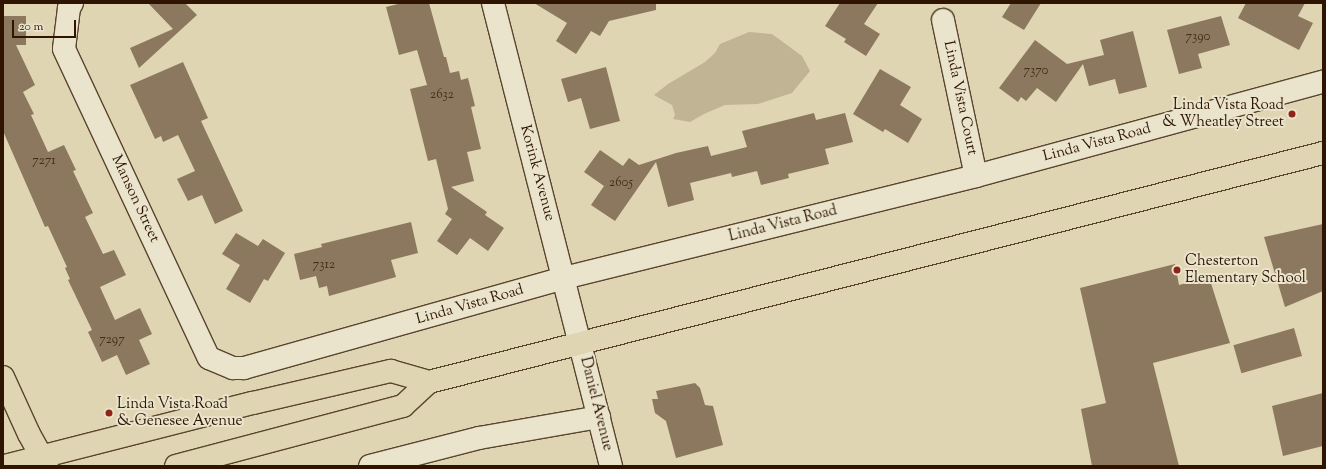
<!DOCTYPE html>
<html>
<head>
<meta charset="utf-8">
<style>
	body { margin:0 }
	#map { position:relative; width:1326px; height:469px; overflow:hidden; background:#dfd5b2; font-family:"Sorts Mill Goudy",serif }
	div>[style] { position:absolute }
	.green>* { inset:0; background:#c1b494 }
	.building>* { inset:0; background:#8b785e; transform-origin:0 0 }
	.roads { filter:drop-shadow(1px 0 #5b442e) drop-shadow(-1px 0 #5b442e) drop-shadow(0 1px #5b442e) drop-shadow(0 -1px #5b442e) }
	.minor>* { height:22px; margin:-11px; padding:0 11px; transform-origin:11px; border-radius:11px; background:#eae4cd }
	.major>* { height:22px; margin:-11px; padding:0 11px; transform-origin:11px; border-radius:11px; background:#dfd5b2 }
	.dots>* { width:11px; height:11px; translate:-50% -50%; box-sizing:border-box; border:2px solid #eae4cd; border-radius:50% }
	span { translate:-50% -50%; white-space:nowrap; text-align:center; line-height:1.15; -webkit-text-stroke:4px #eae4cd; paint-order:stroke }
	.number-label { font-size:13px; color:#462d19 }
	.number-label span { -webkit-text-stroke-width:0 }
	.street-label { font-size:15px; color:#2f1402 }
	.poi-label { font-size:15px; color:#2f1402 }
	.right { translate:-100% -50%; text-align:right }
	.left { translate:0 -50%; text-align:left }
	.frame { position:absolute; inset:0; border:4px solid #2f1402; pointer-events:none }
	.scale { position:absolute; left:12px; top:20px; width:64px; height:18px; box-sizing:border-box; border:2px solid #2f1402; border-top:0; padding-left:5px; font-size:12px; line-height:14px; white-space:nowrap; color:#2f1402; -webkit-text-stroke:3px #eae4cd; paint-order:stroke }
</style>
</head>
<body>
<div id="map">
	<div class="green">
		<i style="clip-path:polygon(749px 32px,772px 34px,802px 56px,810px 71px,792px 93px,758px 104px,725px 105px,704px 114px,690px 122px,673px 119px,675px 115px,672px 105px,654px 95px,668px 84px,705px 62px,715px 53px,720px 44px)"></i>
	</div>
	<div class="building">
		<i style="clip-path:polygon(148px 3px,185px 3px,197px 15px,139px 68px,130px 48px,173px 29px)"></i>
		<i style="clip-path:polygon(402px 3px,429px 3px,444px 57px,446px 57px,450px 73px,459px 71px,461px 80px,468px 78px,475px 106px,471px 107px,481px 149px,467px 152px,474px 181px,451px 187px,487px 212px,485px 215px,504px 228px,488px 251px,470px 238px,457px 255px,437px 241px,452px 219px,445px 214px,448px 209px,436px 159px,428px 161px,410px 89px,427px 85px,417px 50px,399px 55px,386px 7px)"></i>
		<i style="clip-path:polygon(534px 3px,656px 3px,656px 10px,609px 21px,600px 36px,591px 31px,576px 54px,556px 41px,567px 23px)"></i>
		<i style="clip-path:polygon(840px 3px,878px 3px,864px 24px,880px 34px,866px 56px,844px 42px,846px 39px,825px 26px)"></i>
		<i style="clip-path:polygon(1011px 3px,1041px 3px,1024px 30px,1002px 17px)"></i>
		<i style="clip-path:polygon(1246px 3px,1305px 3px,1298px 16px,1313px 23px,1299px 50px,1238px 18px)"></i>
		<i style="clip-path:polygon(3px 16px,26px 16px,26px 45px,16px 45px,35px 85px,23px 92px,34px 114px,31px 115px,48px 152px,64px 145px,76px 170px,73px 171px,93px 213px,85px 217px,103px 254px,114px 250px,126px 275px,100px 287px,115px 320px,140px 308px,152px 334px,139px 340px,150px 364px,126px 375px,117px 355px,102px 362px,88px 332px,92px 330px,68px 280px,70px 279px,65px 268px,67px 267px,48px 226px,45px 227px,3px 131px)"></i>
		<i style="clip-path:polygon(1221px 16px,1230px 45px,1198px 54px,1202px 68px,1179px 74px,1167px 30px)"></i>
		<i style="clip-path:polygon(1133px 31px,1147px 87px,1119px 94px,1115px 79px,1089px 86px,1083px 64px,1056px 102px,1037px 88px,1026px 101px,1021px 97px,1018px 102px,999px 88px,1035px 40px,1067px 64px,1104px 55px,1100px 40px)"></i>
		<i style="clip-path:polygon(183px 62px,208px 118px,201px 121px,243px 211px,215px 224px,202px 195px,188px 201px,177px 179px,195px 171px,178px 135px,163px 142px,161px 136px,155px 139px,130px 85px)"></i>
		<i style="clip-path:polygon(606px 67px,620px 121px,590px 129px,581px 98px,568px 102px,561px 79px)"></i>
		<i style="clip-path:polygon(880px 69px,911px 87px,900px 105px,922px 119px,908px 143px,885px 129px,883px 132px,853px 114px)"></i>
		<i style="clip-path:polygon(814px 113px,816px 120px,845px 113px,853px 142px,825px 149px,829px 164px,788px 174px,789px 178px,761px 185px,757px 171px,732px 177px,731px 173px,690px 183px,694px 200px,668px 207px,656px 162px,615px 221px,591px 205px,604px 186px,584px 172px,600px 150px,623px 166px,629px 158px,639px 165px,676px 153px,708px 146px,711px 156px,747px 147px,742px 131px)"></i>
		<i style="clip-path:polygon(411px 222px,418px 253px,391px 260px,396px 277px,329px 296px,327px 286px,319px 288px,316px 276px,300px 280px,294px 254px,322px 247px,321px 244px)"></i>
		<i style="clip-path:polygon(1323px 224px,1323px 291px,1285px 307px,1264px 237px)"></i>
		<i style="clip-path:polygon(236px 233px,258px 246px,263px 239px,285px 253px,268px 281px,264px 279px,250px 303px,226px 289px,240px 265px,222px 254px)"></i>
		<i style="clip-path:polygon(1175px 264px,1179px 285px,1209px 277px,1230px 343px,1153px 363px,1179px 466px,1092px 466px,1081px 409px,1106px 403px,1080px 288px)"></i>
		<i style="left:1294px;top:328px;width:29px;height:63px;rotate:74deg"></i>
		<i style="clip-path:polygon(695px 383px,700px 388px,705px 405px,713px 406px,723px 445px,676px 458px,666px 421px,655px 413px,652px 399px,658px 399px,656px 391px)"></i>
		<i style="clip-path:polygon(1323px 393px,1323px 446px,1283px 456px,1272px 406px)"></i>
	</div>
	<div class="roads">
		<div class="minor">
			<i style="left:72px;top:3px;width:6px;rotate:121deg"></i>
			<i style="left:69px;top:8px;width:41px;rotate:97deg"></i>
			<i style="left:64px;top:49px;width:341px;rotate:64.9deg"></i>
			<i style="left:209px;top:358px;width:26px;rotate:23deg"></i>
			<i style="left:233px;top:368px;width:11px"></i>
			<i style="left:244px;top:368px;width:332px;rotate:-15.7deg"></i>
			<i style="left:564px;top:278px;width:424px;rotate:-13.9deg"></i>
			<i style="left:976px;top:176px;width:360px;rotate:-15.2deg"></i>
			<i style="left:493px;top:3px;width:478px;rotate:75.7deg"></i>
			<i style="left:943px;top:20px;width:159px;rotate:78.1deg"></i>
			<i style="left:370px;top:466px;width:113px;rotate:-14.4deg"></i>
			<i style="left:479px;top:438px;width:122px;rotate:-9.9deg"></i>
		</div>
		<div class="major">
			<i style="left:3px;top:377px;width:63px;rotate:65.5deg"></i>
			<i style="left:29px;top:434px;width:37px;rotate:61deg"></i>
			<i style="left:5px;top:466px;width:256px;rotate:-14.3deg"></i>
			<i style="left:253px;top:403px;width:142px;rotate:-13.1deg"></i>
			<i style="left:391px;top:371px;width:40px;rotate:16deg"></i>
			<i style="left:429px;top:382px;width:923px;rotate:-14.37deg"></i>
			<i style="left:176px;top:466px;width:235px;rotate:-14.8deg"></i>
			<i style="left:403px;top:406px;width:35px;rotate:-43deg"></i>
		</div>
	</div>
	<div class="dots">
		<i style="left:1292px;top:114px;background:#8f2418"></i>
		<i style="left:1177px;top:270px;background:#8f2418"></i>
		<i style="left:109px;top:413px;background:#8f2418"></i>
	</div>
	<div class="number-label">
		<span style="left:1198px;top:37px">7390</span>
		<span style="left:1036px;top:71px">7370</span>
		<span style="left:442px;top:95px">2632</span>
		<span style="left:44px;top:161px">7271</span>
		<span style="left:621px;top:183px">2605</span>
		<span style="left:324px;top:265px">7312</span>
		<span style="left:112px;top:340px">7297</span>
	</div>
	<div class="street-label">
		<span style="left:960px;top:98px;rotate:78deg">Linda Vista Court</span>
		<span style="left:1097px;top:143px;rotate:-15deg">Linda Vista Road</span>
		<span style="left:537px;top:173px;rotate:75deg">Korink Avenue</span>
		<span style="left:135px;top:199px;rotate:65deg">Manson Street</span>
		<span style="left:783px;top:224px;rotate:-14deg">Linda Vista Road</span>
		<span style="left:470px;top:305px;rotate:-16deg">Linda Vista Road</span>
		<span style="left:596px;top:404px;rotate:76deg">Daniel Avenue</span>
	</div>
	<div class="poi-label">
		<span class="right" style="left:1284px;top:114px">Linda Vista Road<br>&amp; Wheatley Street</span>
		<span class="left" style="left:1185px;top:270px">Chesterton<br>Elementary School</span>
		<span class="left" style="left:117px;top:413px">Linda Vista Road<br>&amp; Genesee Avenue</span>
	</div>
	<div class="frame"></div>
	<div class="scale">20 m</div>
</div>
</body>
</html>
